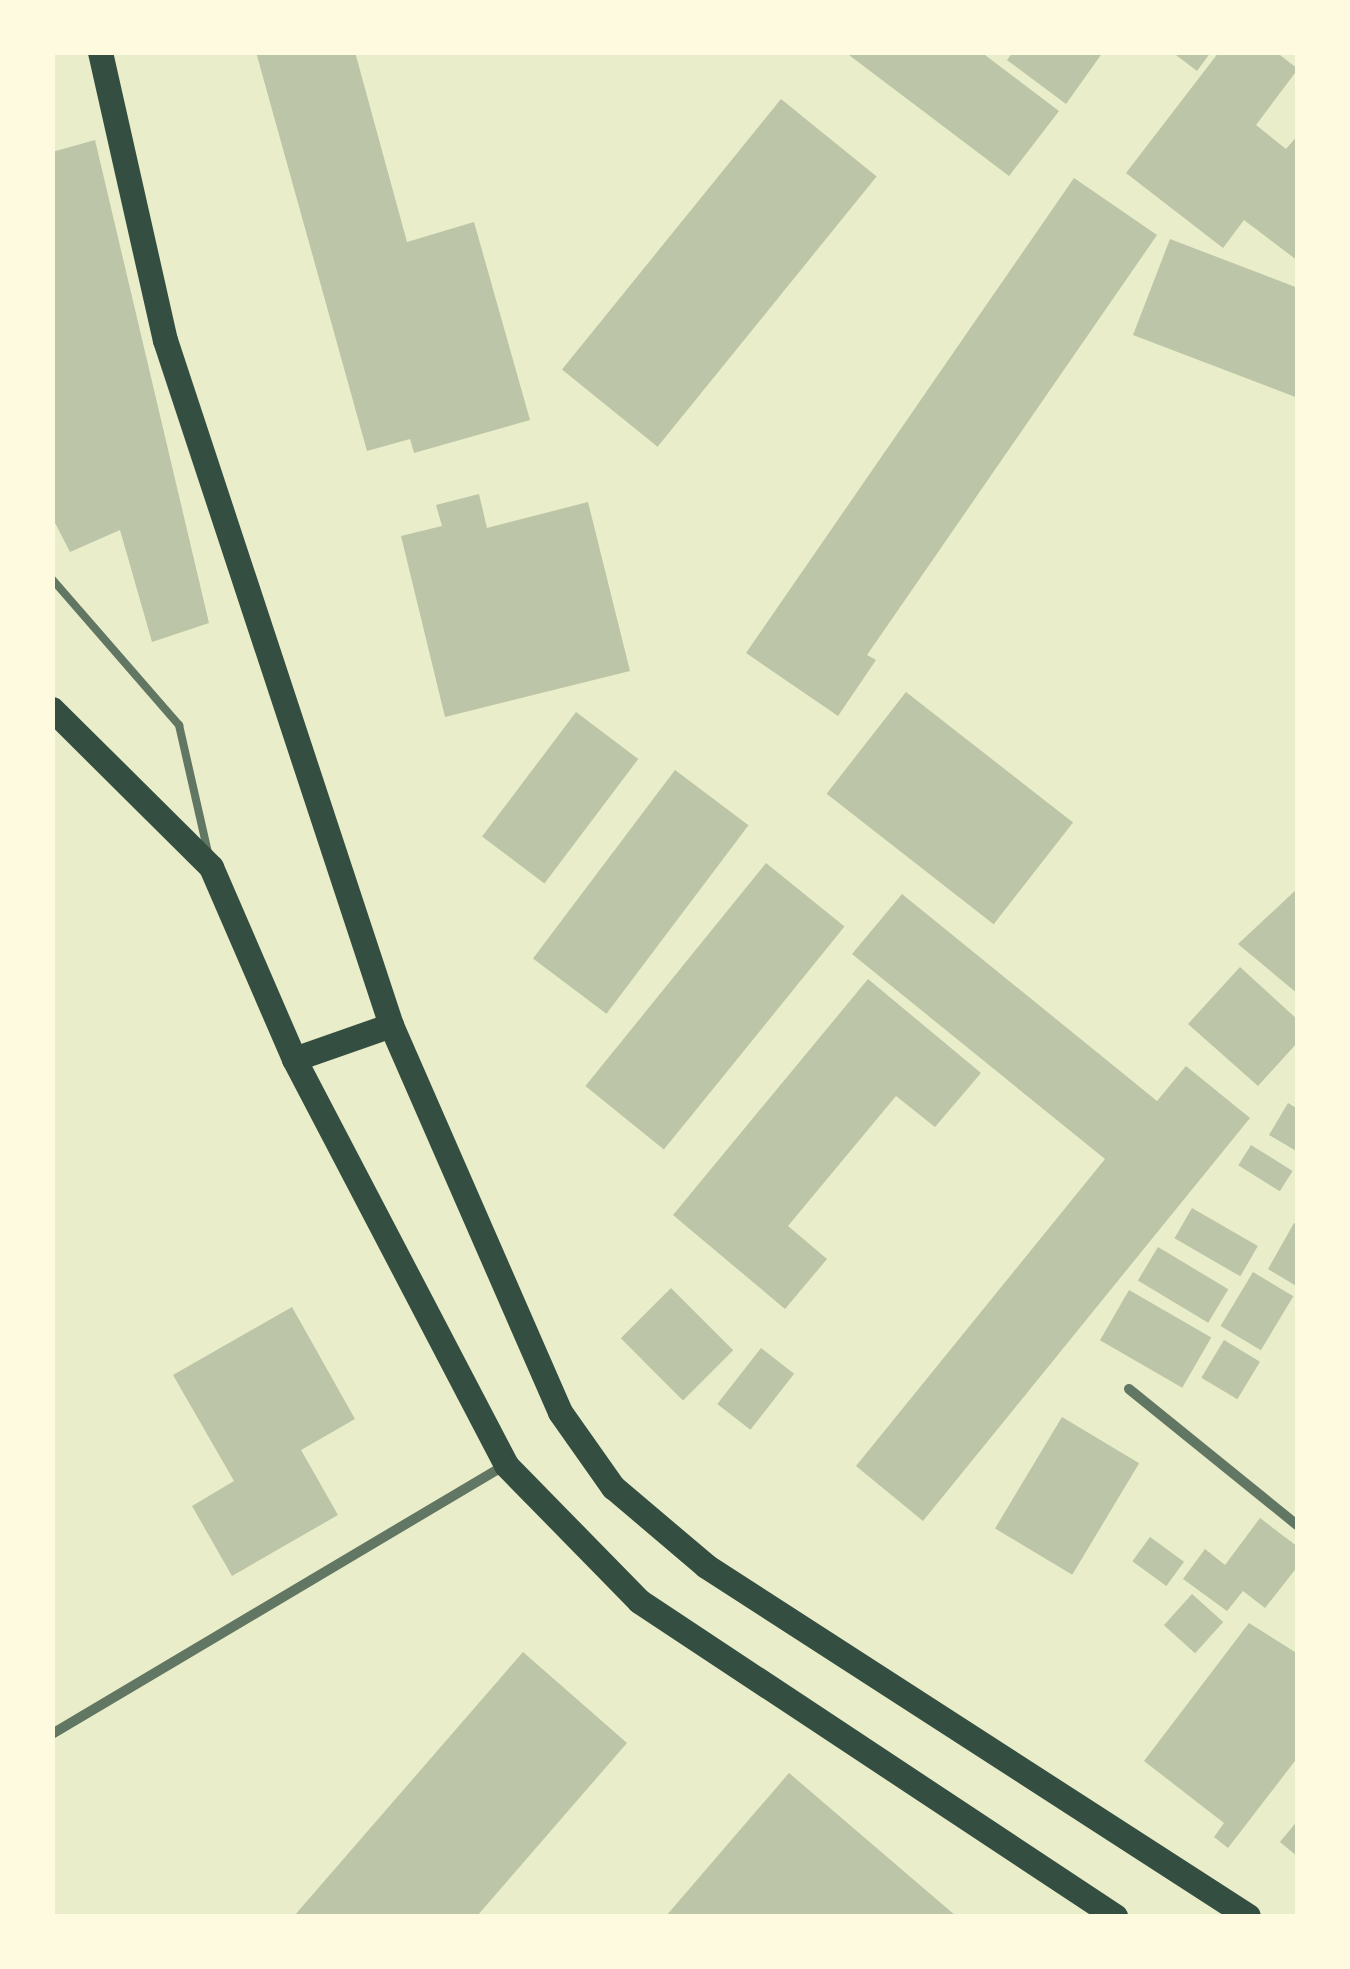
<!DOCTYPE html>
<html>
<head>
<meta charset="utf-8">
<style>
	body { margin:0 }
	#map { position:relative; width:1350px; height:1969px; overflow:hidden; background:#e9edc9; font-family:"IBM Plex Sans",sans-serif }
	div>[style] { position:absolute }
	.building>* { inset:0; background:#bcc5a7; transform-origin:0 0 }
	.service>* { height:8px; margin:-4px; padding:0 4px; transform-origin:4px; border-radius:4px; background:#617663 }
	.minor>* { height:10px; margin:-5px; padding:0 5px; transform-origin:5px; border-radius:5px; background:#617663 }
	.primary>* { height:25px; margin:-12.5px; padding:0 12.5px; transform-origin:12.5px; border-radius:12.5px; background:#344e41 }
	span { translate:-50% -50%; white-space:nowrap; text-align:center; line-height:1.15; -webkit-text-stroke:10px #fefae0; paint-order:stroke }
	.frame { position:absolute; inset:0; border:55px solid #fefae0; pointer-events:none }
</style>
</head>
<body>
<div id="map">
	<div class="building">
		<i style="clip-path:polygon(256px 52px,355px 52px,407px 242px,474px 222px,530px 420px,414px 453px,410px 439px,367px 451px)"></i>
		<i style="clip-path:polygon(845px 52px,981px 52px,1059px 111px,1009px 176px)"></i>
		<i style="clip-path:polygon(1013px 52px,1103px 52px,1066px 104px,1007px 60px)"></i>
		<i style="clip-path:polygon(1172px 52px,1211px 52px,1197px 71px)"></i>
		<i style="clip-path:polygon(1219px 52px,1276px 52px,1298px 69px,1256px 125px,1286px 149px,1298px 135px,1298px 261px,1244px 220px,1223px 248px,1126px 173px)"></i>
		<i style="left:781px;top:99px;width:123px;height:348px;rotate:39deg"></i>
		<i style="clip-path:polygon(95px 140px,209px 623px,152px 642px,120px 530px,70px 552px,52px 517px,52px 152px)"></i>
		<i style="clip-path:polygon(1074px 178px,1157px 235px,867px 655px,876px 660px,838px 716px,746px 653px)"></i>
		<i style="clip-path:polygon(1170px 239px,1298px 288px,1298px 398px,1133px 335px)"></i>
		<i style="clip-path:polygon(479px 494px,487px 528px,588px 502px,630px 671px,445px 717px,401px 536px,442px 526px,436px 505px)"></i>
		<i style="left:906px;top:692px;width:212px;height:129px;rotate:38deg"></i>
		<i style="left:576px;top:712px;width:78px;height:156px;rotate:37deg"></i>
		<i style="left:675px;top:770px;width:92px;height:236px;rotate:37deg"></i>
		<i style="left:766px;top:863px;width:101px;height:287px;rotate:39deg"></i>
		<i style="clip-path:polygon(1298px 888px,1298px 994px,1238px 944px)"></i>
		<i style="clip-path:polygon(902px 894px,1157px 1101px,1186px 1066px,1250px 1118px,923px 1521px,856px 1466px,1105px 1159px,852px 954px)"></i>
		<i style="clip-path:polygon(1240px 967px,1298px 1020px,1298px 1042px,1258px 1086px,1188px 1024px)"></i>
		<i style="clip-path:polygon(868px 979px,981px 1073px,935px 1127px,896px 1096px,788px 1226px,827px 1259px,785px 1309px,673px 1215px)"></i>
		<i style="clip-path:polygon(1288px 1103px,1298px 1109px,1298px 1152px,1269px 1135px)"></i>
		<i style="left:1251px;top:1145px;width:49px;height:24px;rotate:32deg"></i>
		<i style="left:1192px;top:1208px;width:76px;height:35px;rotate:30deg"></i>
		<i style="clip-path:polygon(1294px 1223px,1298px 1225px,1298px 1287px,1268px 1269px)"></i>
		<i style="left:1158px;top:1247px;width:82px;height:39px;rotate:31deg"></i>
		<i style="left:1253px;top:1272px;width:47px;height:63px;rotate:31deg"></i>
		<i style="left:671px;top:1288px;width:88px;height:71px;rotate:45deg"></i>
		<i style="left:1129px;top:1290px;width:95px;height:58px;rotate:30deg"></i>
		<i style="clip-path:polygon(292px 1307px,355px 1419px,301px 1450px,338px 1515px,232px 1576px,192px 1506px,234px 1481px,173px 1375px)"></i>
		<i style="left:1224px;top:1340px;width:42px;height:44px;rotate:31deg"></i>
		<i style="left:761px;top:1348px;width:42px;height:71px;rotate:38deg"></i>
		<i style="left:1062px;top:1417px;width:90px;height:130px;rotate:31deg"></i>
		<i style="clip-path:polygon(1260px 1518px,1298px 1547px,1298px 1566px,1265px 1608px,1243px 1591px,1227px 1611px,1183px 1579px,1205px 1549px,1225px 1565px)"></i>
		<i style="left:1150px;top:1537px;width:42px;height:30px;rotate:36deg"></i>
		<i style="left:1192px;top:1594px;width:42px;height:42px;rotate:42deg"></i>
		<i style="clip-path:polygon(1249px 1623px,1298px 1654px,1298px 1757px,1228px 1848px,1214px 1837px,1224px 1823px,1144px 1761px)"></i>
		<i style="clip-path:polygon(523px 1652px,627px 1743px,477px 1916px,294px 1916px)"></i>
		<i style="clip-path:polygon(789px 1773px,956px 1916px,666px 1916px)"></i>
		<i style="clip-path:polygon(1298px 1820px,1298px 1857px,1280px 1842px)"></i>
	</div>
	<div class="service">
		<i style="left:52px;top:579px;width:194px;rotate:49deg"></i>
		<i style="left:179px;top:725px;width:131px;rotate:77.2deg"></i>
	</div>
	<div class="minor">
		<i style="left:1129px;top:1389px;width:218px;rotate:39deg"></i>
		<i style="left:52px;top:1734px;width:527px;rotate:-30.7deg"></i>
	</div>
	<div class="primary">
		<i style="left:100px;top:52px;width:295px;rotate:77.3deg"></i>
		<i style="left:165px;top:340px;width:721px;rotate:71.74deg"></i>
		<i style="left:391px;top:1025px;width:422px;rotate:66.4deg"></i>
		<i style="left:560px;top:1412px;width:92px;rotate:54.8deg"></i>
		<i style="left:613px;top:1487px;width:122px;rotate:40.3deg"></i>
		<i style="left:706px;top:1566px;width:645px;rotate:32.85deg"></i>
		<i style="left:52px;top:709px;width:224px;rotate:44.8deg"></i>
		<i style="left:211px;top:867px;width:209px;rotate:66.6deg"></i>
		<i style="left:294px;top:1059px;width:458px;rotate:62.4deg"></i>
		<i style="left:506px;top:1465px;width:190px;rotate:45.6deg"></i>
		<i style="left:639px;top:1601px;width:571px;rotate:33.5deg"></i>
		<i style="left:294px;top:1059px;width:103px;rotate:-19.3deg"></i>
	</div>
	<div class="frame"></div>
</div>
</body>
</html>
